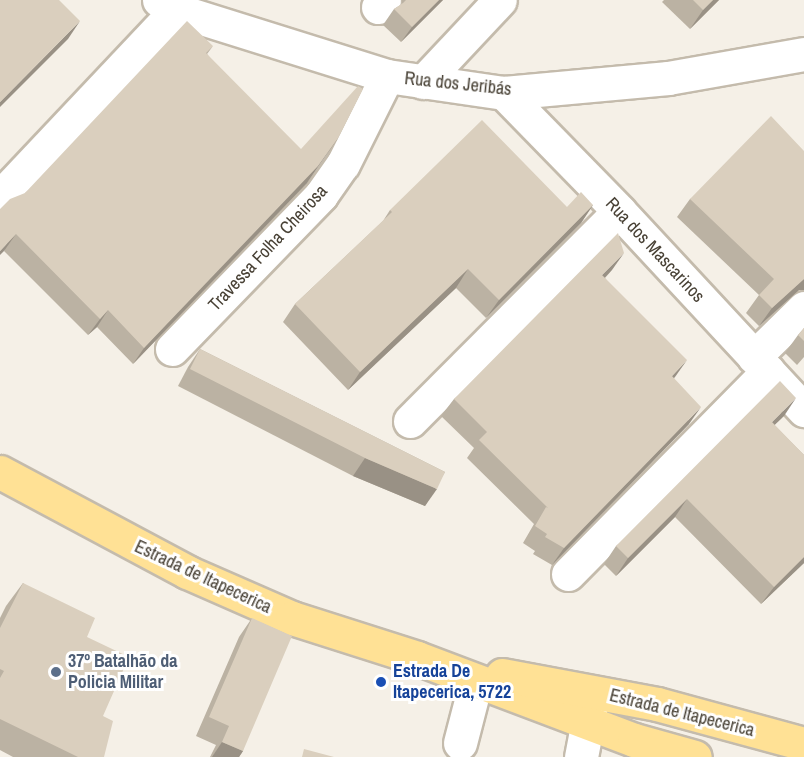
<!DOCTYPE html>
<html>
<head>
<meta charset="utf-8">
<style>
	body { margin:0 }
	#map { position:relative; width:804px; height:757px; overflow:hidden; background:#f5f0e7; font-family:"Archivo Narrow",sans-serif }
	div>[style] { position:absolute }
	.roads { filter:drop-shadow(2px 0 #c4bbac) drop-shadow(-2px 0 #c4bbac) drop-shadow(0 2px #c4bbac) drop-shadow(0 -2px #c4bbac) }
	.minor>* { height:33px; margin:-16.5px; padding:0 16.5px; transform-origin:16.5px; border-radius:16.5px; background:#fff }
	.major>* { height:33px; margin:-16.5px; padding:0 16.5px; transform-origin:16.5px; border-radius:16.5px; background:#ffe195 }
	.wall>* { inset:0; background:#bbb2a3 }
	.shaded-wall>* { inset:0; background:#999185 }
	.building>* { inset:0; background:#dacfbe }
	.dots>* { width:16px; height:16px; translate:-50% -50%; box-sizing:border-box; border:3px solid #fff; border-radius:50% }
	span { translate:-50% -50%; white-space:nowrap; text-align:center; line-height:1.15; -webkit-text-stroke:6px #fff; paint-order:stroke }
	.street-label { font-size:18px; color:#484135 }
	.service-label { font-size:18px; color:#4e5e75; font-weight:700 }
	.left { translate:0 -50%; text-align:left }
	.transit-label { font-size:18px; color:#164399; font-weight:700 }
</style>
</head>
<body>
<div id="map">
	<div class="roads">
		<div class="minor">
			<i style="left:159px;top:0;width:20px;rotate:30deg"></i>
			<i style="left:176px;top:10px;width:221px;rotate:17.4deg"></i>
			<i style="left:387px;top:76px;width:118px;rotate:8.3deg"></i>
			<i style="left:504px;top:93px;width:165px;rotate:-5.2deg"></i>
			<i style="left:668px;top:78px;width:138px;rotate:-10deg"></i>
			<i style="left:378px;top:7px;width:9px;rotate:-49deg"></i>
			<i style="left:423px;top:82px;width:112px;rotate:-46.8deg"></i>
			<i style="left:504px;top:93px;width:165px;rotate:45.7deg"></i>
			<i style="left:619px;top:211px;width:272px;rotate:47.1deg"></i>
			<i style="left:0;top:197px;width:257px;rotate:-46.7deg"></i>
			<i style="left:172px;top:349px;width:214px;rotate:-45.9deg"></i>
			<i style="left:321px;top:195px;width:38px;rotate:-55deg"></i>
			<i style="left:343px;top:164px;width:98px;rotate:-63.4deg"></i>
			<i style="left:754px;top:357px;width:70px;rotate:-44.4deg"></i>
			<i style="left:410px;top:421px;width:296px;rotate:-45.1deg"></i>
			<i style="left:568px;top:574px;width:285px;rotate:-45.4deg"></i>
			<i style="left:460px;top:743px;width:64px;rotate:-75.5deg"></i>
			<i style="left:581px;top:757px;width:64px;rotate:-79.2deg"></i>
		</div>
		<div class="major">
			<i style="left:0;top:472px;width:212px;rotate:28.1deg"></i>
			<i style="left:187px;top:572px;width:115px;rotate:23.7deg"></i>
			<i style="left:292px;top:618px;width:131px;rotate:17.7deg"></i>
			<i style="left:417px;top:658px;width:232px;rotate:20.7deg"></i>
			<i style="left:634px;top:740px;width:63px;rotate:15.6deg"></i>
			<i style="left:502px;top:675px;width:158px;rotate:10.6deg"></i>
			<i style="left:657px;top:704px;width:152px;rotate:15.2deg"></i>
		</div>
	</div>
	<div class="wall">
		<i style="clip-path:polygon(402px 0,443px 0,401px 42px,383px 25px,394px 9px,402px 4px)"></i>
		<i style="clip-path:polygon(664px 0,719px 0,690px 29px,662px 2px)"></i>
		<i style="clip-path:polygon(213px 46px,207px 54px,307px 183px,133px 364px,97px 327px,88px 335px,4px 251px,25px 193px)"></i>
		<i style="clip-path:polygon(804px 151px,804px 290px,799px 290px,759px 326px,746px 313px,759px 295px,677px 217px,690px 199px)"></i>
		<i style="clip-path:polygon(593px 205px,581px 223px,486px 318px,456px 288px,348px 390px,283px 322px,295px 304px,383px 221px,390px 210px,567px 207px)"></i>
		<i style="clip-path:polygon(612px 270px,605px 278px,674px 378px,689px 424px,552px 565px,533px 554px,535px 551px,523px 543px,534px 524px,467px 458px,474px 448px,441px 416px,454px 399px)"></i>
		<i style="clip-path:polygon(804px 328px,804px 357px,797px 365px,785px 353px,798px 335px)"></i>
		<i style="clip-path:polygon(200px 349px,445px 472px,425px 506px,353px 476px,178px 386px,188px 367px)"></i>
		<i style="clip-path:polygon(784px 416px,774px 425px,804px 455px,804px 563px,761px 604px,675px 517px,616px 576px,604px 564px,616px 546px)"></i>
		<i style="clip-path:polygon(23px 583px,87px 637px,103px 716px,104px 757px,13px 757px,0 750px,0 618px,6px 606px)"></i>
		<i style="clip-path:polygon(252px 618px,243px 751px,239px 757px,210px 757px,216px 745px,196px 736px,239px 637px)"></i>
	</div>
	<div class="shaded-wall">
		<i style="clip-path:polygon(439px 0,443px 0,401px 42px,412px 27px)"></i>
		<i style="clip-path:polygon(713px 0,719px 0,690px 29px,703px 10px)"></i>
		<i style="clip-path:polygon(80px 21px,68px 39px,0 107px,0 102px)"></i>
		<i style="clip-path:polygon(338px 138px,307px 183px,133px 364px,144px 348px)"></i>
		<i style="clip-path:polygon(593px 205px,581px 223px,486px 318px,499px 300px)"></i>
		<i style="clip-path:polygon(16px 234px,4px 251px,0 255px,0 251px)"></i>
		<i style="clip-path:polygon(624px 253px,612px 270px,590px 293px,602px 275px)"></i>
		<i style="clip-path:polygon(468px 269px,456px 288px,348px 390px,360px 372px)"></i>
		<i style="clip-path:polygon(804px 279px,804px 290px,799px 290px,759px 326px,772px 308px)"></i>
		<i style="clip-path:polygon(108px 310px,97px 327px,88px 335px,100px 319px)"></i>
		<i style="clip-path:polygon(687px 360px,675px 377px,660px 393px,672px 376px)"></i>
		<i style="clip-path:polygon(796px 398px,784px 416px,759px 440px,772px 422px)"></i>
		<i style="clip-path:polygon(701px 407px,689px 424px,552px 565px,564px 548px)"></i>
		<i style="clip-path:polygon(365px 458px,437px 489px,425px 506px,353px 476px)"></i>
		<i style="clip-path:polygon(687px 499px,675px 517px,616px 576px,628px 558px)"></i>
		<i style="clip-path:polygon(804px 557px,804px 563px,761px 604px,774px 587px)"></i>
		<i style="clip-path:polygon(222px 742px,243px 751px,239px 757px,212px 757px)"></i>
	</div>
	<div class="building">
		<i style="clip-path:polygon(0 0,59px 0,80px 21px,0 102px)"></i>
		<i style="clip-path:polygon(406px 0,439px 0,412px 27px,394px 9px,403px 3px)"></i>
		<i style="clip-path:polygon(693px 0,713px 0,703px 10px)"></i>
		<i style="clip-path:polygon(187px 21px,213px 46px,206px 53px,301px 149px,358px 86px,363px 89px,338px 138px,318px 166px,144px 348px,108px 310px,100px 319px,16px 234px,0 251px,0 209px,10px 199px,25px 193px)"></i>
		<i style="clip-path:polygon(771px 116px,804px 151px,804px 279px,772px 308px,759px 295px,774px 279px,690px 199px)"></i>
		<i style="clip-path:polygon(482px 120px,567px 207px,581px 192px,593px 205px,499px 300px,468px 269px,360px 372px,295px 304px,392px 212px,390px 210px)"></i>
		<i style="clip-path:polygon(618px 233px,624px 253px,602px 275px,687px 360px,672px 376px,701px 407px,564px 548px,545px 537px,547px 534px,535px 526px,546px 507px,548px 508px,479px 440px,487px 432px,454px 399px)"></i>
		<i style="clip-path:polygon(804px 328px,804px 341px,798px 335px)"></i>
		<i style="clip-path:polygon(200px 349px,445px 472px,437px 489px,365px 458px,190px 369px)"></i>
		<i style="clip-path:polygon(780px 381px,796px 398px,772px 422px,804px 455px,804px 557px,774px 587px,687px 499px,628px 558px,616px 546px)"></i>
		<i style="clip-path:polygon(23px 583px,95px 618px,87px 637px,129px 657px,103px 716px,113px 721px,104px 757px,78px 757px,0 719px,0 678px,4px 671px,0 669px,0 628px)"></i>
		<i style="clip-path:polygon(252px 618px,292px 636px,243px 751px,222px 742px,229px 726px,209px 717px)"></i>
		<i style="clip-path:polygon(304px 749px,334px 757px,302px 757px)"></i>
	</div>
	<div class="dots">
		<i style="left:56px;top:672px;background:#5c6f8a"></i>
		<i style="left:381px;top:682px;background:#1a4fb4"></i>
	</div>
	<div class="street-label">
		<span style="left:458px;top:84px;rotate:6deg">Rua dos Jeribás</span>
		<span style="left:268px;top:248px;rotate:-47deg">Travessa Folha Cheirosa</span>
		<span style="left:655px;top:250px;rotate:47deg">Rua dos Mascarinos</span>
		<span style="left:203px;top:577px;rotate:25deg">Estrada de Itapecerica</span>
		<span style="left:682px;top:713px;rotate:14deg">Estrada de Itapecerica</span>
	</div>
	<div class="service-label">
		<span class="left" style="left:68px;top:672px">37º Batalhão da<br>Policia Militar</span>
	</div>
	<div class="transit-label">
		<span class="left" style="left:393px;top:682px">Estrada De<br>Itapecerica, 5722</span>
	</div>
</div>
</body>
</html>
